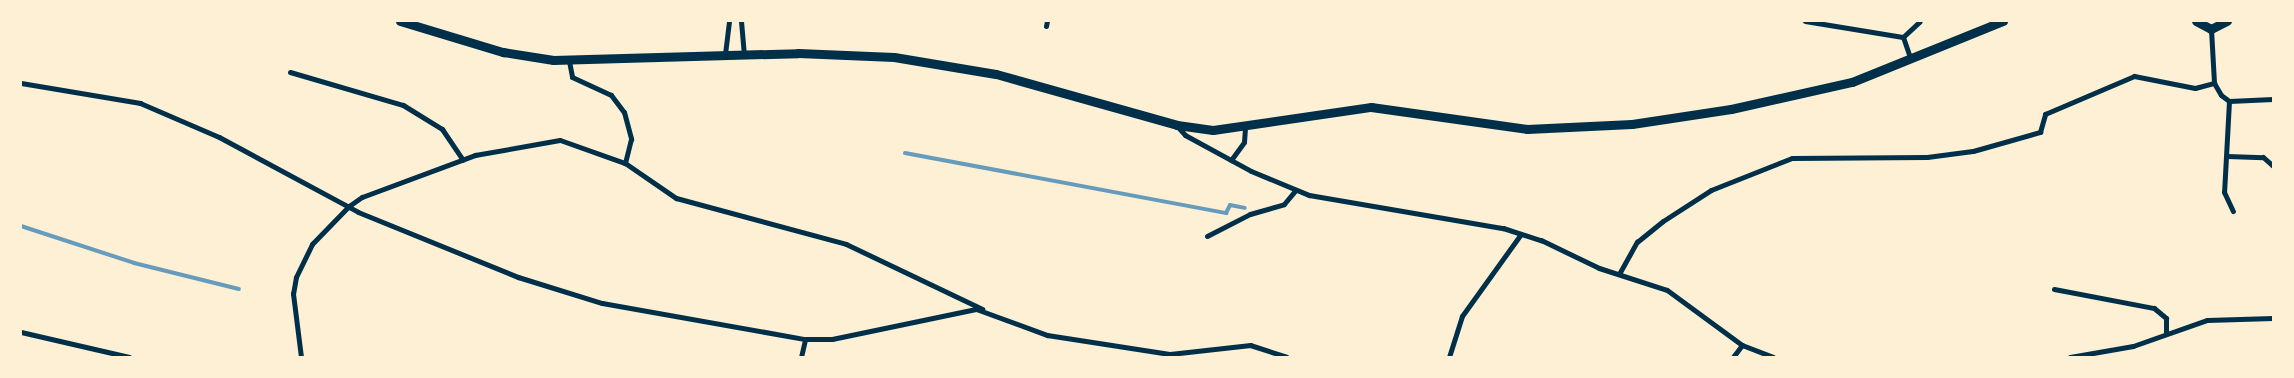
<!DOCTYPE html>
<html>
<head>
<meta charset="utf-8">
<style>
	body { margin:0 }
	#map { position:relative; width:2294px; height:378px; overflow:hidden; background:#fdf0d5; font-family:"PT Sans",sans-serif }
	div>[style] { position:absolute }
	.stream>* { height:4px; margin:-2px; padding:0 2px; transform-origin:2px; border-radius:2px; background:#669bbc }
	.minor>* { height:5px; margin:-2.5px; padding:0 2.5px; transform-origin:2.5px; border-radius:2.5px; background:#003049 }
	.primary>* { height:9px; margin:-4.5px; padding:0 4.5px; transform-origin:4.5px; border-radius:4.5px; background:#003049 }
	span { translate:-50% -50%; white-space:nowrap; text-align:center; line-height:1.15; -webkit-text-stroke:4px #fdf0d5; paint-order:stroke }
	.frame { position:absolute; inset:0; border:22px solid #fdf0d5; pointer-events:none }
</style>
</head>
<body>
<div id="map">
	<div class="stream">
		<i style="left:905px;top:153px;width:327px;rotate:10.6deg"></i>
		<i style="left:1226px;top:213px;width:9px;rotate:-63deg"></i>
		<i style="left:1230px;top:205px;width:15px;rotate:11deg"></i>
		<i style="left:21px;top:226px;width:119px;rotate:18.1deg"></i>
		<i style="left:134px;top:263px;width:108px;rotate:13.9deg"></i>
	</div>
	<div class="minor">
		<i style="left:741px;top:21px;width:32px;rotate:85deg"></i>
		<i style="left:1805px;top:21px;width:99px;rotate:9.3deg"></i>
		<i style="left:1046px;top:26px;width:5px;rotate:-79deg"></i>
		<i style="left:2211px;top:29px;width:54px;rotate:86.8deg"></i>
		<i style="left:2214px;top:83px;width:14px;rotate:60deg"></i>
		<i style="left:2221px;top:95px;width:10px;rotate:37deg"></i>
		<i style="left:2229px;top:101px;width:44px;rotate:-2.6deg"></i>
		<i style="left:1903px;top:37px;width:24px;rotate:71deg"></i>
		<i style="left:1903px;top:37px;width:23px;rotate:-43deg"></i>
		<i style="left:725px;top:54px;width:33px;rotate:-83deg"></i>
		<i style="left:569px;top:61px;width:16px;rotate:79deg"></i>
		<i style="left:572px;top:77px;width:43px;rotate:24.8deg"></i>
		<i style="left:611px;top:95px;width:21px;rotate:53deg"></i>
		<i style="left:624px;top:112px;width:28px;rotate:75deg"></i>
		<i style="left:631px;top:139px;width:25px;rotate:104deg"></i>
		<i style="left:290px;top:72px;width:118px;rotate:16.3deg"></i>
		<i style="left:403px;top:105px;width:46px;rotate:31.6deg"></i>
		<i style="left:442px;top:129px;width:37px;rotate:56deg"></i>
		<i style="left:21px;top:83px;width:121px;rotate:9.5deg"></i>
		<i style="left:140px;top:103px;width:86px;rotate:23.3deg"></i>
		<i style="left:219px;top:137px;width:158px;rotate:28.3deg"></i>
		<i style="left:358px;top:212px;width:173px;rotate:22.1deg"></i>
		<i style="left:518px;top:277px;width:88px;rotate:17.2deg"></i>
		<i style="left:602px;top:303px;width:206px;rotate:10.1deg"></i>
		<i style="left:805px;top:339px;width:27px"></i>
		<i style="left:832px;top:339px;width:147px;rotate:-11.8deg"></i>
		<i style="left:976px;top:309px;width:76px;rotate:20.1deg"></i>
		<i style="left:1047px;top:335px;width:124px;rotate:8.8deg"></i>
		<i style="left:1170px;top:354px;width:81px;rotate:-6.4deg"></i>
		<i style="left:1250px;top:345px;width:38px;rotate:18deg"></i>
		<i style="left:2229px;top:101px;width:91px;rotate:93.1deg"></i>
		<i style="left:2224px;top:192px;width:21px;rotate:65deg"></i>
		<i style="left:1177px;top:126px;width:12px;rotate:48deg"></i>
		<i style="left:1185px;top:135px;width:75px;rotate:28.6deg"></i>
		<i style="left:1251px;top:171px;width:63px;rotate:22.5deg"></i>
		<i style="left:1309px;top:195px;width:197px;rotate:9.7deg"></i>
		<i style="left:1503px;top:228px;width:40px;rotate:18deg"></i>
		<i style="left:1541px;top:240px;width:64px;rotate:25.8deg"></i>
		<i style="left:1599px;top:268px;width:71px;rotate:17.9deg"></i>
		<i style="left:1667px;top:290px;width:93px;rotate:36.3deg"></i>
		<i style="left:1742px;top:345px;width:33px;rotate:21deg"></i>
		<i style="left:2227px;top:156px;width:36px;rotate:2deg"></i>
		<i style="left:2263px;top:157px;width:13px;rotate:42deg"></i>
		<i style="left:1231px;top:160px;width:22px;rotate:-54deg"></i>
		<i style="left:1244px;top:142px;width:14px;rotate:-86deg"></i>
		<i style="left:1207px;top:236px;width:48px;rotate:-27.1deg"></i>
		<i style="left:1250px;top:214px;width:35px;rotate:-16deg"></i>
		<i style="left:1284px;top:204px;width:17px;rotate:-50deg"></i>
		<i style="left:1619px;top:274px;width:37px;rotate:-61deg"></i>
		<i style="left:1637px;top:242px;width:33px;rotate:-39deg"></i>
		<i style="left:1663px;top:221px;width:57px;rotate:-32.9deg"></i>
		<i style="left:1711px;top:190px;width:87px;rotate:-21.6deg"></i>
		<i style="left:1792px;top:158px;width:135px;rotate:-0.4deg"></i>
		<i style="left:1927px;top:157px;width:46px;rotate:-7.4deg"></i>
		<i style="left:1973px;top:151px;width:70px;rotate:-15.8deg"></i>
		<i style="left:2040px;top:132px;width:19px;rotate:-74deg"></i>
		<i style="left:2045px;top:114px;width:97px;rotate:-23.1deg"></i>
		<i style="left:2134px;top:76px;width:62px;rotate:11.1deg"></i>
		<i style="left:2195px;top:88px;width:20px;rotate:-15deg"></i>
		<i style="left:2054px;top:289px;width:102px;rotate:10.8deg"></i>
		<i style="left:2154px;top:308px;width:16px;rotate:40deg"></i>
		<i style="left:2166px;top:318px;width:14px;rotate:90deg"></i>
		<i style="left:21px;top:332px;width:111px;rotate:13deg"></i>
		<i style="left:301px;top:357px;width:64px;rotate:-97.2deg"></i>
		<i style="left:293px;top:294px;width:17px;rotate:-80deg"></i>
		<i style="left:296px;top:277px;width:37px;rotate:-64deg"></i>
		<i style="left:312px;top:244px;width:53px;rotate:-45.8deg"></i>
		<i style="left:349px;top:206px;width:16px;rotate:-35deg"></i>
		<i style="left:362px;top:197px;width:121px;rotate:-20.4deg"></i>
		<i style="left:475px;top:155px;width:86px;rotate:-10deg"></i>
		<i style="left:560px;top:140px;width:69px;rotate:19.5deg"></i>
		<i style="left:625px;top:163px;width:62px;rotate:34.5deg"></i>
		<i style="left:676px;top:198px;width:176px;rotate:15.1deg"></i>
		<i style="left:846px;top:244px;width:151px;rotate:25.5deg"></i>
		<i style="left:801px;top:357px;width:18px;rotate:-77deg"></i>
		<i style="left:1449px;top:357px;width:43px;rotate:-72.4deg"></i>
		<i style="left:1462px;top:316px;width:101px;rotate:-54.3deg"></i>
		<i style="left:1733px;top:357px;width:15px;rotate:-53deg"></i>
		<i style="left:2070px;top:357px;width:64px;rotate:-9.9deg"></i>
		<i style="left:2133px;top:346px;width:78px;rotate:-19.4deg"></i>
		<i style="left:2207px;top:320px;width:66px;rotate:-1.7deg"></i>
	</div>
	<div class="primary">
		<i style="left:400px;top:21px;width:108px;rotate:16.8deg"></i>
		<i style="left:503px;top:52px;width:51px;rotate:9.1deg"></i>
		<i style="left:553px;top:60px;width:245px;rotate:-1.6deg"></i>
		<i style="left:798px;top:53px;width:96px;rotate:2.4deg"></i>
		<i style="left:894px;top:57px;width:103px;rotate:9.5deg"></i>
		<i style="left:996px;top:74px;width:188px;rotate:15.7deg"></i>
		<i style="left:1177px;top:125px;width:36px;rotate:8deg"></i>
		<i style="left:1213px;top:130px;width:160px;rotate:-8.3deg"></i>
		<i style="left:1371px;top:107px;width:158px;rotate:8deg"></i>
		<i style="left:1527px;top:129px;width:105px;rotate:-2.7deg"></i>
		<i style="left:1632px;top:124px;width:100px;rotate:-8.6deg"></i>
		<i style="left:1731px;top:109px;width:124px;rotate:-12.6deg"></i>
		<i style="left:1852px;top:82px;width:163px;rotate:-22deg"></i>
		<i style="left:2196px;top:21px;width:17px;rotate:28deg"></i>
		<i style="left:2211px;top:29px;width:18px;rotate:-27deg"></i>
	</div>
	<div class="frame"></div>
</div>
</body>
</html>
